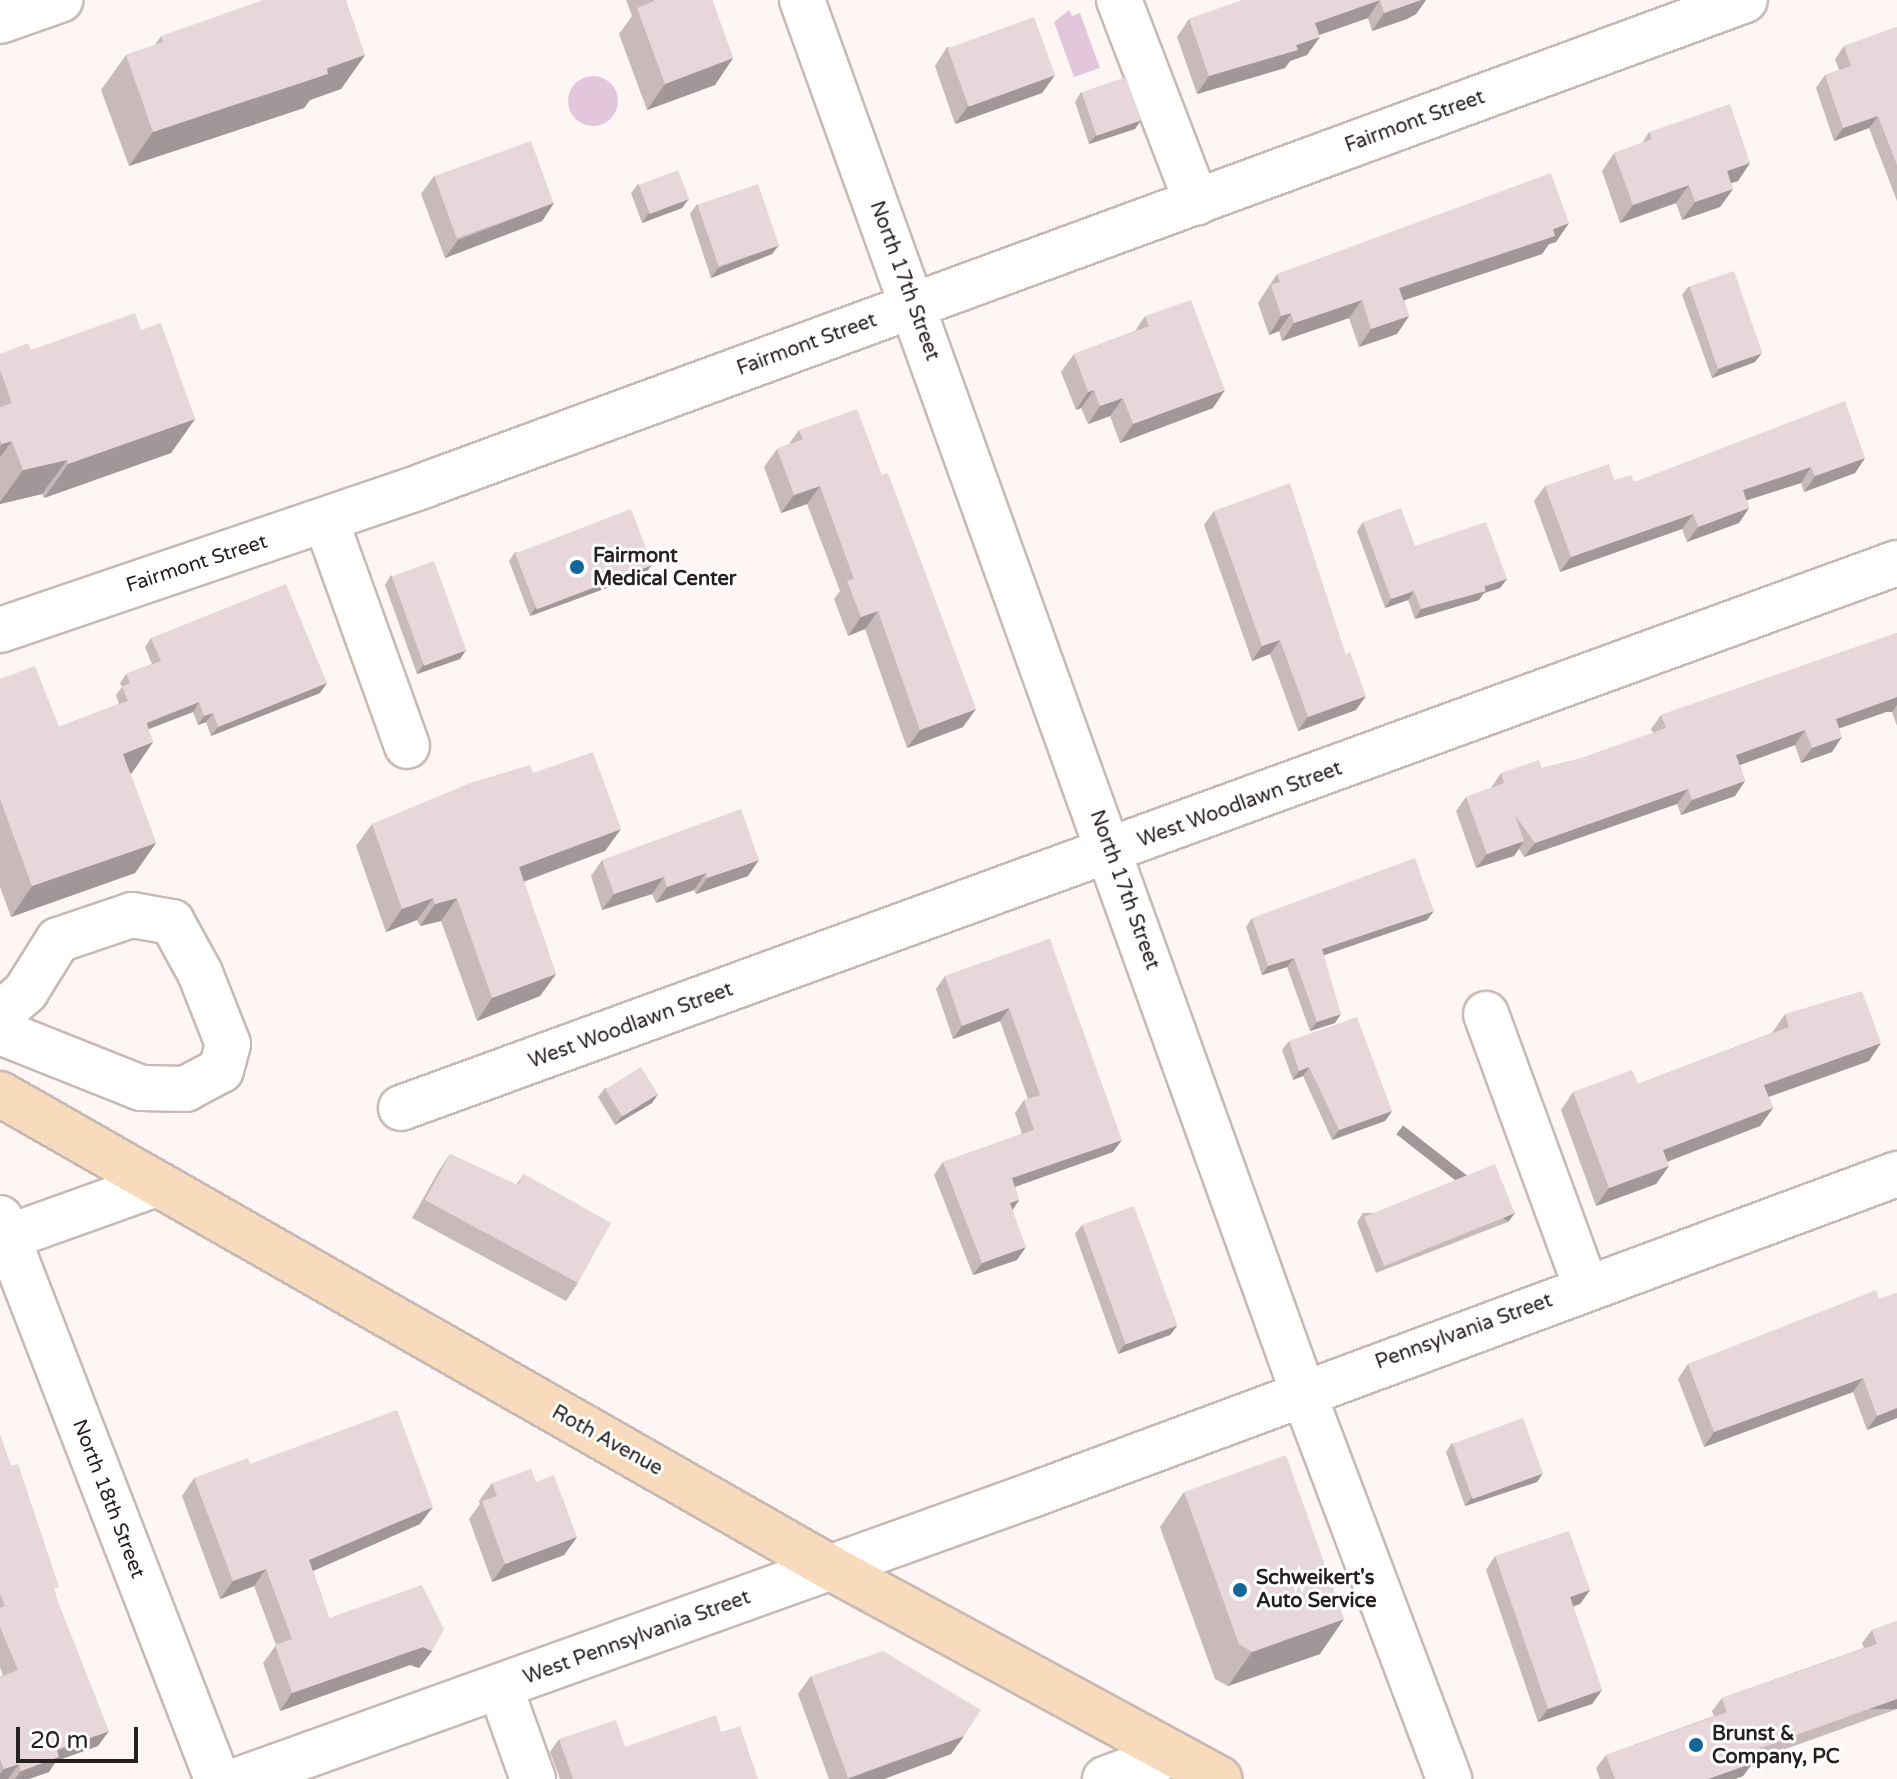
<!DOCTYPE html>
<html>
<head>
<meta charset="utf-8">
<style>
	body { margin:0 }
	#map { position:relative; width:1897px; height:1779px; overflow:hidden; background:#fdf6f4; font-family:"Varela Round",sans-serif }
	div>[style] { position:absolute }
	.water>* { inset:0; background:#e2c7dc }
	.round { border-radius:50% }
	.roads { filter:drop-shadow(2px 0 #c9b9b4) drop-shadow(-2px 0 #c9b9b4) drop-shadow(0 2px #c9b9b4) drop-shadow(0 -2px #c9b9b4) }
	.minor>* { height:44px; margin:-22px; padding:0 22px; transform-origin:22px; border-radius:22px; background:#fff }
	.major>* { height:44px; margin:-22px; padding:0 22px; transform-origin:22px; border-radius:22px; background:#f8dbbc }
	.wall>* { inset:0; background:#c8b9bb }
	.shaded-wall>* { inset:0; background:#a29699; transform-origin:0 0 }
	.building>* { inset:0; background:#e8d7da; transform-origin:0 0 }
	.dots>* { width:22px; height:22px; translate:-50% -50%; box-sizing:border-box; border:4px solid #fff; border-radius:50% }
	span { translate:-50% -50%; white-space:nowrap; text-align:center; line-height:1.15; -webkit-text-stroke:6px #fff; paint-order:stroke }
	.street-label { font-size:20px; color:#26201e }
	.poi-label { font-size:20px; color:#26201e; font-weight:700 }
	.left { translate:0 -50%; text-align:left }
	.scale { position:absolute; left:16px; top:1727px; width:122px; height:36px; box-sizing:border-box; border:4px solid #26201e; border-top:0; padding-left:10px; font-size:24px; line-height:28px; white-space:nowrap; color:#26201e; -webkit-text-stroke:6px #fff; paint-order:stroke }
</style>
</head>
<body>
<div id="map">
	<div class="water">
		<i style="clip-path:polygon(1069px 10px,1072px 16px,1080px 13px,1100px 68px,1074px 77px,1054px 22px)"></i>
		<i class="round" style="left:568px;top:76px;width:50px;height:50px"></i>
	</div>
	<div class="roads">
		<div class="minor">
			<i style="left:802px;top:0;width:1479px;rotate:70.21deg"></i>
			<i style="left:1303px;top:1392px;width:414px;rotate:69.3deg"></i>
			<i style="left:1119px;top:0;width:217px;rotate:69deg"></i>
			<i style="left:0;top:21px;width:64px;rotate:-19.3deg"></i>
			<i style="left:326px;top:521px;width:239px;rotate:70.2deg"></i>
			<i style="left:0;top:630px;width:449px;rotate:-18.8deg"></i>
			<i style="left:425px;top:485px;width:1406px;rotate:-20.17deg"></i>
			<i style="left:0;top:1014px;width:35px;rotate:-41deg"></i>
			<i style="left:26px;top:991px;width:60px;rotate:-57.9deg"></i>
			<i style="left:58px;top:940px;width:78px;rotate:-18.7deg"></i>
			<i style="left:132px;top:915px;width:41px;rotate:9.9deg"></i>
			<i style="left:172px;top:922px;width:58px;rotate:61.2deg"></i>
			<i style="left:200px;top:973px;width:76px;rotate:68.5deg"></i>
			<i style="left:228px;top:1044px;width:27px;rotate:105deg"></i>
			<i style="left:221px;top:1070px;width:40px;rotate:152deg"></i>
			<i style="left:186px;top:1089px;width:45px;rotate:-178.7deg"></i>
			<i style="left:141px;top:1088px;width:152px;rotate:-158.3deg"></i>
			<i style="left:1486px;top:1014px;width:291px;rotate:69.9deg"></i>
			<i style="left:401px;top:1108px;width:1592px;rotate:-20.02deg"></i>
			<i style="left:0;top:1218px;width:602px;rotate:68.85deg"></i>
			<i style="left:0;top:1240px;width:166px;rotate:-19.7deg"></i>
			<i style="left:500px;top:1687px;width:98px;rotate:70.3deg"></i>
			<i style="left:241px;top:1779px;width:840px;rotate:-19.75deg"></i>
			<i style="left:1032px;top:1495px;width:923px;rotate:-20.36deg"></i>
			<i style="left:1105px;top:1779px;width:72px;rotate:-20.5deg"></i>
		</div>
		<div class="major">
			<i style="left:0;top:1094px;width:957px;rotate:29.7deg"></i>
			<i style="left:831px;top:1568px;width:442px;rotate:28.5deg"></i>
		</div>
	</div>
	<div class="wall">
		<i style="clip-path:polygon(626px 0,712px 0,733px 58px,715px 85px,647px 110px,619px 34px,632px 16px)"></i>
		<i style="clip-path:polygon(1243px 0,1426px 0,1416px 14px,1407px 19px,1372px 31px,1368px 18px,1319px 35px,1307px 55px,1290px 61px,1285px 68px,1197px 94px,1177px 37px,1189px 19px)"></i>
		<i style="clip-path:polygon(1897px 27px,1897px 201px,1869px 128px,1834px 141px,1816px 88px,1825px 75px,1839px 70px,1835px 59px,1844px 46px)"></i>
		<i style="clip-path:polygon(161px 36px,365px 55px,341px 89px,310px 100px,304px 108px,129px 166px,101px 90px,126px 55px,155px 45px)"></i>
		<i style="clip-path:polygon(947px 47px,1055px 75px,1042px 93px,955px 124px,935px 66px)"></i>
		<i style="clip-path:polygon(1081px 92px,1141px 120px,1135px 129px,1089px 144px,1075px 102px)"></i>
		<i style="clip-path:polygon(1649px 132px,1750px 163px,1738px 181px,1731px 183px,1733px 189px,1720px 207px,1682px 220px,1676px 203px,1620px 223px,1602px 171px,1614px 153px,1642px 143px)"></i>
		<i style="clip-path:polygon(434px 176px,554px 203px,542px 221px,445px 258px,421px 194px)"></i>
		<i style="clip-path:polygon(638px 184px,682px 208px,642px 223px,631px 193px)"></i>
		<i style="clip-path:polygon(697px 204px,779px 245px,772px 254px,711px 278px,690px 214px)"></i>
		<i style="clip-path:polygon(1556px 242px,1549px 244px,1542px 254px,1404px 300px,1409px 316px,1397px 334px,1359px 347px,1349px 318px,1282px 341px,1279px 331px,1269px 335px,1258px 303px,1277px 274px)"></i>
		<i style="clip-path:polygon(1689px 286px,1755px 362px,1712px 378px,1682px 295px)"></i>
		<i style="clip-path:polygon(1145px 316px,1213px 408px,1120px 443px,1110px 416px,1088px 424px,1081px 408px,1076px 410px,1061px 372px,1074px 354px,1135px 331px)"></i>
		<i style="clip-path:polygon(141px 330px,195px 419px,171px 453px,44px 498px,42px 494px,0 504px,0 354px,31px 350px)"></i>
		<i style="clip-path:polygon(799px 430px,963px 727px,907px 748px,865px 629px,848px 636px,834px 599px,840px 591px,807px 504px,781px 513px,764px 467px,777px 449px,789px 444px)"></i>
		<i style="clip-path:polygon(1865px 458px,1855px 473px,1804px 492px,1801px 483px,1747px 500px,1749px 508px,1739px 523px,1687px 542px,1682px 529px,1560px 572px,1534px 501px,1545px 486px,1614px 480px,1634px 482px)"></i>
		<i style="clip-path:polygon(1214px 511px,1346px 655px,1356px 710px,1298px 731px,1270px 654px,1252px 661px,1204px 525px)"></i>
		<i style="clip-path:polygon(1363px 522px,1415px 546px,1507px 579px,1500px 588px,1484px 593px,1479px 600px,1415px 619px,1408px 600px,1385px 608px,1357px 531px)"></i>
		<i style="clip-path:polygon(515px 552px,645px 574px,530px 616px,509px 561px)"></i>
		<i style="clip-path:polygon(391px 575px,466px 650px,460px 659px,417px 674px,385px 585px)"></i>
		<i style="clip-path:polygon(1897px 633px,1897px 726px,1892px 712px,1886px 712px,1839px 728px,1832px 752px,1801px 763px,1795px 745px,1740px 765px,1745px 781px,1735px 796px,1681px 815px,1677px 804px,1524px 857px,1519px 849px,1514px 856px,1476px 868px,1456px 811px,1466px 797px,1491px 788px,1501px 773px,1542px 768px,1579px 759px,1653px 733px,1651px 729px,1661px 715px)"></i>
		<i style="clip-path:polygon(151px 638px,327px 683px,320px 693px,211px 736px,206px 722px,198px 725px,193px 712px,148px 729px,153px 742px,130px 773px,156px 843px,135px 873px,11px 917px,0 887px,0 679px,59px 727px,119px 704px,116px 695px,122px 687px,120px 683px,126px 674px,152px 664px,145px 647px)"></i>
		<i style="clip-path:polygon(533px 773px,605px 851px,524px 882px,556px 974px,540px 996px,477px 1021px,441px 921px,420px 926px,417px 920px,386px 932px,356px 846px,372px 824px)"></i>
		<i style="clip-path:polygon(602px 860px,748px 876px,696px 894px,694px 890px,656px 903px,652px 894px,602px 910px,591px 876px)"></i>
		<i style="clip-path:polygon(1252px 918px,1427px 920px,1324px 955px,1335px 1023px,1310px 1031px,1287px 967px,1262px 975px,1246px 927px)"></i>
		<i style="clip-path:polygon(1050px 939px,1113px 1152px,1015px 1187px,1019px 1200px,1013px 1210px,1017px 1260px,973px 1275px,934px 1175px,943px 1162px,1022px 1134px,1015px 1113px,1024px 1100px,1028px 1099px,1000px 1021px,953px 1039px,936px 989px,945px 976px)"></i>
		<i style="clip-path:polygon(1785px 1014px,1869px 1061px,1769px 1097px,1773px 1108px,1760px 1126px,1667px 1162px,1669px 1166px,1656px 1184px,1596px 1206px,1561px 1110px,1573px 1092px,1638px 1084px,1772px 1033px)"></i>
		<i style="clip-path:polygon(1289px 1041px,1392px 1111px,1385px 1121px,1332px 1140px,1303px 1076px,1293px 1080px,1282px 1050px)"></i>
		<i style="clip-path:polygon(605px 1088px,658px 1094px,652px 1103px,615px 1125px,598px 1097px)"></i>
		<i style="clip-path:polygon(450px 1154px,516px 1185px,524px 1174px,578px 1283px,566px 1301px,412px 1218px,438px 1172px)"></i>
		<i style="clip-path:polygon(1363px 1213px,1515px 1213px,1508px 1222px,1376px 1273px,1357px 1222px)"></i>
		<i style="clip-path:polygon(1082px 1225px,1177px 1326px,1170px 1335px,1118px 1354px,1075px 1234px)"></i>
		<i style="clip-path:polygon(1897px 1293px,1897px 1418px,1867px 1430px,1853px 1392px,1704px 1447px,1678px 1379px,1688px 1364px)"></i>
		<i style="clip-path:polygon(0 1435px,55px 1593px,98px 1746px,56px 1761px,49px 1772px,29px 1779px,0 1779px,0 1677px,3px 1675px,0 1667px)"></i>
		<i style="clip-path:polygon(1452px 1443px,1543px 1473px,1537px 1482px,1465px 1506px,1446px 1452px)"></i>
		<i style="clip-path:polygon(250px 1464px,420px 1524px,313px 1571px,329px 1618px,432px 1651px,419px 1668px,410px 1665px,280px 1711px,263px 1663px,276px 1645px,254px 1586px,220px 1599px,182px 1496px,194px 1478px)"></i>
		<i style="clip-path:polygon(536px 1482px,577px 1537px,564px 1555px,492px 1582px,469px 1519px,480px 1504px,479px 1501px,492px 1483px)"></i>
		<i style="clip-path:polygon(1184px 1492px,1320px 1654px,1228px 1686px,1215px 1679px,1160px 1527px)"></i>
		<i style="clip-path:polygon(1495px 1556px,1590px 1590px,1580px 1604px,1573px 1606px,1602px 1690px,1592px 1704px,1538px 1722px,1486px 1570px)"></i>
		<i style="clip-path:polygon(1897px 1621px,1897px 1709px,1752px 1761px,1743px 1776px,1735px 1779px,1600px 1779px,1596px 1768px,1606px 1755px,1714px 1716px,1712px 1711px,1722px 1698px,1864px 1648px,1862px 1643px,1872px 1630px)"></i>
		<i style="clip-path:polygon(811px 1676px,964px 1736px,951px 1754px,884px 1779px,829px 1779px,798px 1694px)"></i>
		<i style="clip-path:polygon(721px 1732px,758px 1779px,560px 1779px,550px 1752px,559px 1739px,625px 1747px)"></i>
	</div>
	<div class="shaded-wall">
		<i style="clip-path:polygon(1380px 0,1368px 18px,1302px 41px,1315px 23px)"></i>
		<i style="clip-path:polygon(1421px 0,1426px 0,1416px 14px,1407px 19px,1372px 31px,1384px 13px)"></i>
		<i style="clip-path:polygon(1320px 37px,1307px 55px,1290px 61px,1285px 68px,1197px 94px,1209px 76px)"></i>
		<i style="clip-path:polygon(365px 55px,341px 89px,310px 100px,304px 108px,129px 166px,153px 132px)"></i>
		<i style="clip-path:polygon(733px 58px,715px 85px,647px 110px,665px 84px)"></i>
		<i style="clip-path:polygon(1055px 75px,1042px 93px,955px 124px,968px 106px)"></i>
		<i style="clip-path:polygon(1878px 116px,1869px 128px,1834px 141px,1843px 128px)"></i>
		<i style="clip-path:polygon(1141px 120px,1135px 129px,1089px 144px,1096px 135px)"></i>
		<i style="clip-path:polygon(1750px 163px,1738px 181px,1714px 189px,1727px 171px)"></i>
		<i style="clip-path:polygon(1689px 185px,1676px 203px,1620px 223px,1633px 205px)"></i>
		<i style="clip-path:polygon(1733px 189px,1720px 207px,1682px 220px,1695px 202px)"></i>
		<i style="clip-path:polygon(689px 199px,682px 208px,642px 223px,648px 214px)"></i>
		<i style="clip-path:polygon(554px 203px,542px 221px,445px 258px,458px 240px)"></i>
		<i style="clip-path:polygon(1569px 223px,1556px 242px,1549px 244px,1542px 254px,1387px 306px,1399px 288px)"></i>
		<i style="clip-path:polygon(779px 245px,772px 254px,711px 278px,718px 268px)"></i>
		<i style="clip-path:polygon(1362px 300px,1349px 318px,1282px 341px,1294px 323px)"></i>
		<i style="clip-path:polygon(1291px 313px,1279px 331px,1269px 335px,1281px 316px)"></i>
		<i style="clip-path:polygon(1409px 316px,1397px 334px,1359px 347px,1371px 329px)"></i>
		<i style="clip-path:polygon(1762px 353px,1755px 362px,1712px 378px,1719px 369px)"></i>
		<i style="clip-path:polygon(1094px 390px,1081px 408px,1076px 410px,1088px 392px)"></i>
		<i style="clip-path:polygon(1225px 390px,1213px 408px,1120px 443px,1133px 424px)"></i>
		<i style="clip-path:polygon(1123px 398px,1110px 416px,1088px 424px,1100px 406px)"></i>
		<i style="clip-path:polygon(195px 419px,171px 453px,44px 498px,68px 464px)"></i>
		<i style="clip-path:polygon(12px 441px,0 457px,0 447px,2px 444px)"></i>
		<i style="clip-path:polygon(1865px 458px,1855px 473px,1804px 492px,1815px 476px)"></i>
		<i style="clip-path:polygon(67px 460px,42px 494px,0 504px,0 502px,23px 470px)"></i>
		<i style="clip-path:polygon(1811px 467px,1801px 483px,1732px 505px,1743px 490px)"></i>
		<i style="clip-path:polygon(820px 486px,807px 504px,781px 513px,794px 495px)"></i>
		<i style="clip-path:polygon(1749px 508px,1739px 523px,1687px 542px,1698px 527px)"></i>
		<i style="clip-path:polygon(1693px 514px,1682px 529px,1560px 572px,1571px 557px)"></i>
		<i style="clip-path:polygon(652px 565px,645px 574px,530px 616px,536px 607px)"></i>
		<i style="clip-path:polygon(1507px 579px,1500px 588px,1484px 593px,1479px 600px,1415px 619px,1421px 609px)"></i>
		<i style="clip-path:polygon(1414px 591px,1408px 600px,1385px 608px,1391px 599px)"></i>
		<i style="clip-path:polygon(878px 611px,865px 629px,848px 636px,861px 617px)"></i>
		<i style="clip-path:polygon(1280px 640px,1270px 654px,1252px 661px,1262px 646px)"></i>
		<i style="clip-path:polygon(466px 650px,460px 659px,417px 674px,423px 665px)"></i>
		<i style="clip-path:polygon(327px 683px,320px 693px,211px 736px,218px 727px)"></i>
		<i style="clip-path:polygon(1366px 696px,1356px 710px,1298px 731px,1308px 717px)"></i>
		<i style="clip-path:polygon(1897px 697px,1897px 705px,1892px 712px,1886px 712px,1826px 733px,1836px 719px)"></i>
		<i style="clip-path:polygon(199px 702px,193px 712px,131px 736px,138px 727px)"></i>
		<i style="clip-path:polygon(976px 709px,963px 727px,907px 748px,920px 730px)"></i>
		<i style="clip-path:polygon(213px 713px,206px 722px,198px 725px,204px 716px)"></i>
		<i style="clip-path:polygon(1805px 730px,1795px 745px,1726px 770px,1736px 755px)"></i>
		<i style="clip-path:polygon(1842px 737px,1832px 752px,1801px 763px,1812px 748px)"></i>
		<i style="clip-path:polygon(153px 742px,132px 773px,102px 784px,123px 754px)"></i>
		<i style="clip-path:polygon(1745px 781px,1735px 796px,1681px 815px,1692px 800px)"></i>
		<i style="clip-path:polygon(1688px 789px,1677px 804px,1524px 857px,1535px 843px)"></i>
		<i style="clip-path:polygon(621px 829px,605px 851px,503px 889px,519px 867px)"></i>
		<i style="clip-path:polygon(1524px 841px,1514px 856px,1476px 868px,1487px 854px)"></i>
		<i style="clip-path:polygon(156px 843px,135px 873px,11px 917px,32px 886px)"></i>
		<i style="clip-path:polygon(759px 860px,748px 876px,696px 894px,707px 878px)"></i>
		<i style="clip-path:polygon(706px 873px,694px 890px,656px 903px,667px 887px)"></i>
		<i style="clip-path:polygon(664px 877px,652px 894px,602px 910px,614px 894px)"></i>
		<i style="clip-path:polygon(433px 898px,417px 920px,386px 932px,402px 909px)"></i>
		<i style="clip-path:polygon(457px 898px,441px 921px,420px 926px,435px 904px)"></i>
		<i style="clip-path:polygon(1434px 911px,1427px 920px,1316px 958px,1322px 949px)"></i>
		<i style="clip-path:polygon(1294px 958px,1287px 967px,1262px 975px,1268px 966px)"></i>
		<i style="clip-path:polygon(556px 974px,540px 996px,477px 1021px,492px 998px)"></i>
		<i style="clip-path:polygon(1009px 1008px,1000px 1021px,953px 1039px,962px 1026px)"></i>
		<i style="clip-path:polygon(1341px 1014px,1335px 1023px,1310px 1031px,1317px 1022px)"></i>
		<i style="clip-path:polygon(1881px 1043px,1869px 1061px,1751px 1103px,1764px 1085px)"></i>
		<i style="clip-path:polygon(1309px 1067px,1303px 1076px,1293px 1080px,1299px 1071px)"></i>
		<i style="clip-path:polygon(658px 1094px,652px 1103px,615px 1125px,622px 1116px)"></i>
		<i style="clip-path:polygon(1773px 1108px,1760px 1126px,1650px 1168px,1663px 1150px)"></i>
		<i style="clip-path:polygon(1392px 1111px,1385px 1121px,1332px 1140px,1339px 1130px)"></i>
		<i style="clip-path:polygon(1122px 1140px,1113px 1152px,1003px 1191px,1012px 1178px)"></i>
		<i style="clip-path:polygon(1669px 1166px,1656px 1184px,1596px 1206px,1609px 1188px)"></i>
		<i style="clip-path:polygon(1019px 1200px,1010px 1213px,1010px 1203px)"></i>
		<i style="left:1515px;top:1213px;width:11px;height:142px;rotate:128deg"></i>
		<i style="clip-path:polygon(1026px 1247px,1017px 1260px,973px 1275px,982px 1263px)"></i>
		<i style="clip-path:polygon(1177px 1326px,1170px 1335px,1118px 1354px,1124px 1345px)"></i>
		<i style="clip-path:polygon(1863px 1378px,1853px 1392px,1704px 1447px,1714px 1432px)"></i>
		<i style="clip-path:polygon(1897px 1408px,1897px 1418px,1867px 1430px,1877px 1416px)"></i>
		<i style="clip-path:polygon(1543px 1473px,1537px 1482px,1465px 1506px,1472px 1497px)"></i>
		<i style="clip-path:polygon(433px 1507px,420px 1524px,297px 1578px,309px 1560px)"></i>
		<i style="clip-path:polygon(577px 1537px,564px 1555px,492px 1582px,505px 1564px)"></i>
		<i style="clip-path:polygon(266px 1569px,254px 1586px,220px 1599px,233px 1581px)"></i>
		<i style="clip-path:polygon(1590px 1590px,1580px 1604px,1561px 1611px,1570px 1597px)"></i>
		<i style="clip-path:polygon(1344px 1619px,1320px 1654px,1228px 1686px,1252px 1652px)"></i>
		<i style="clip-path:polygon(423px 1647px,432px 1651px,419px 1668px,410px 1665px,280px 1711px,292px 1693px)"></i>
		<i style="clip-path:polygon(1602px 1690px,1592px 1704px,1538px 1722px,1548px 1709px)"></i>
		<i style="left:1897px;top:1699px;width:10px;height:157px;rotate:90deg"></i>
		<i style="clip-path:polygon(109px 1731px,98px 1746px,56px 1761px,49px 1772px,29px 1779px,15px 1779px,21px 1771px,57px 1750px)"></i>
		<i style="clip-path:polygon(964px 1736px,951px 1754px,884px 1779px,848px 1779px)"></i>
		<i style="clip-path:polygon(1753px 1763px,1743px 1776px,1735px 1779px,1708px 1779px)"></i>
		<i style="clip-path:polygon(19px 1764px,8px 1779px,0 1779px,0 1774px,4px 1769px)"></i>
	</div>
	<div class="building">
		<i style="clip-path:polygon(263px 0,346px 0,365px 55px,327px 68px,328px 74px,153px 132px,126px 55px,163px 42px,161px 36px)"></i>
		<i style="clip-path:polygon(654px 0,712px 0,733px 58px,665px 84px,637px 8px,654px 1px)"></i>
		<i style="clip-path:polygon(1243px 0,1380px 0,1315px 23px,1320px 37px,1296px 45px,1298px 50px,1209px 76px,1189px 19px)"></i>
		<i style="clip-path:polygon(1380px 0,1421px 0,1384px 13px)"></i>
		<i style="left:1034px;top:17px;width:62px;height:92px;rotate:70deg"></i>
		<i style="clip-path:polygon(1897px 27px,1897px 165px,1878px 116px,1843px 128px,1825px 75px,1851px 66px,1844px 46px)"></i>
		<i style="left:1126px;top:77px;width:46px;height:47px;rotate:71deg"></i>
		<i style="clip-path:polygon(1730px 104px,1750px 163px,1727px 171px,1733px 189px,1695px 202px,1689px 185px,1633px 205px,1614px 153px,1652px 139px,1649px 132px)"></i>
		<i style="left:531px;top:141px;width:66px;height:103px;rotate:70deg"></i>
		<i style="left:678px;top:170px;width:31px;height:42px;rotate:69deg"></i>
		<i style="clip-path:polygon(1551px 173px,1569px 223px,1553px 229px,1555px 236px,1399px 288px,1409px 316px,1371px 329px,1362px 300px,1294px 323px,1291px 313px,1281px 316px,1271px 285px,1280px 282px,1277px 274px)"></i>
		<i style="left:758px;top:184px;width:65px;height:64px;rotate:71deg"></i>
		<i style="left:1734px;top:271px;width:87px;height:47px;rotate:71deg"></i>
		<i style="clip-path:polygon(1191px 300px,1225px 390px,1133px 424px,1123px 398px,1100px 406px,1094px 390px,1088px 392px,1074px 354px,1149px 326px,1145px 316px)"></i>
		<i style="clip-path:polygon(135px 313px,141px 330px,161px 323px,195px 419px,68px 464px,67px 460px,23px 470px,12px 441px,2px 444px,0 439px,0 407px,12px 403px,0 370px,0 354px,28px 343px,31px 350px)"></i>
		<i style="clip-path:polygon(1845px 401px,1865px 458px,1815px 476px,1811px 467px,1743px 490px,1749px 508px,1698px 527px,1693px 514px,1571px 557px,1545px 486px,1609px 464px,1614px 480px,1631px 475px,1634px 482px)"></i>
		<i style="clip-path:polygon(857px 409px,882px 475px,888px 473px,976px 709px,920px 730px,878px 611px,861px 617px,847px 581px,854px 579px,820px 486px,794px 495px,777px 449px,803px 439px,799px 430px)"></i>
		<i style="clip-path:polygon(1290px 483px,1346px 655px,1350px 652px,1366px 696px,1308px 717px,1280px 640px,1262px 646px,1214px 511px)"></i>
		<i style="clip-path:polygon(1401px 508px,1415px 546px,1486px 522px,1507px 579px,1484px 586px,1486px 591px,1421px 609px,1414px 591px,1391px 599px,1363px 522px)"></i>
		<i style="left:631px;top:509px;width:60px;height:124px;rotate:69deg"></i>
		<i style="left:434px;top:561px;width:95px;height:45px;rotate:70deg"></i>
		<i style="clip-path:polygon(286px 584px,327px 683px,218px 727px,213px 713px,204px 716px,199px 702px,146px 723px,138px 697px,128px 701px,122px 686px,130px 683px,126px 674px,161px 661px,151px 638px)"></i>
		<i style="clip-path:polygon(1897px 633px,1897px 697px,1836px 719px,1842px 737px,1812px 748px,1805px 730px,1736px 755px,1745px 781px,1692px 800px,1688px 789px,1535px 843px,1515px 815px,1524px 841px,1487px 854px,1466px 797px,1504px 783px,1501px 773px,1539px 760px,1542px 768px,1579px 759px,1666px 728px,1661px 715px)"></i>
		<i style="clip-path:polygon(35px 666px,59px 727px,138px 697px,153px 742px,123px 754px,156px 843px,32px 886px,0 799px,0 679px)"></i>
		<i style="clip-path:polygon(593px 752px,621px 829px,519px 867px,556px 974px,492px 998px,457px 898px,435px 904px,433px 898px,402px 909px,372px 824px,470px 783px,530px 765px,533px 773px)"></i>
		<i style="clip-path:polygon(741px 809px,759px 860px,707px 878px,706px 873px,667px 887px,664px 877px,614px 894px,602px 860px)"></i>
		<i style="clip-path:polygon(1415px 858px,1434px 911px,1322px 949px,1341px 1014px,1317px 1022px,1294px 958px,1268px 966px,1252px 918px)"></i>
		<i style="clip-path:polygon(1050px 939px,1122px 1140px,1012px 1178px,1019px 1200px,1010px 1203px,1026px 1247px,982px 1263px,943px 1162px,1034px 1130px,1024px 1100px,1040px 1095px,1009px 1008px,962px 1026px,945px 976px)"></i>
		<i style="clip-path:polygon(1862px 991px,1881px 1043px,1764px 1085px,1773px 1108px,1663px 1150px,1669px 1166px,1609px 1188px,1573px 1092px,1632px 1070px,1638px 1084px,1789px 1027px,1785px 1014px)"></i>
		<i style="clip-path:polygon(1357px 1017px,1392px 1111px,1339px 1130px,1309px 1067px,1299px 1071px,1289px 1041px)"></i>
		<i style="left:641px;top:1067px;width:32px;height:42px;rotate:58deg"></i>
		<i style="clip-path:polygon(450px 1154px,518px 1185px,524px 1174px,611px 1223px,578px 1283px,425px 1200px)"></i>
		<i style="left:1495px;top:1164px;width:53px;height:141px;rotate:68deg"></i>
		<i style="left:1134px;top:1206px;width:127px;height:55px;rotate:70deg"></i>
		<i style="clip-path:polygon(1876px 1290px,1879px 1299px,1897px 1293px,1897px 1408px,1877px 1416px,1863px 1378px,1714px 1432px,1688px 1364px)"></i>
		<i style="clip-path:polygon(397px 1410px,433px 1507px,309px 1560px,329px 1618px,422px 1585px,444px 1629px,432px 1651px,423px 1647px,292px 1693px,275px 1645px,292px 1639px,266px 1569px,233px 1581px,194px 1478px,248px 1458px,250px 1464px)"></i>
		<i style="left:1523px;top:1418px;width:59px;height:75px;rotate:70deg"></i>
		<i style="clip-path:polygon(0 1435px,11px 1466px,18px 1464px,59px 1587px,53px 1589px,109px 1731px,57px 1750px,59px 1757px,21px 1771px,19px 1764px,4px 1769px,0 1759px,0 1677px,18px 1670px,0 1627px,0 1608px,5px 1606px,0 1593px)"></i>
		<i style="clip-path:polygon(1286px 1455px,1344px 1619px,1252px 1652px,1239px 1644px,1184px 1492px)"></i>
		<i style="clip-path:polygon(531px 1469px,536px 1482px,554px 1475px,577px 1537px,505px 1564px,482px 1501px,497px 1496px,492px 1483px)"></i>
		<i style="clip-path:polygon(1569px 1531px,1590px 1590px,1570px 1597px,1602px 1690px,1548px 1709px,1495px 1556px)"></i>
		<i style="clip-path:polygon(1897px 1621px,1897px 1699px,1749px 1752px,1753px 1763px,1708px 1779px,1615px 1779px,1606px 1755px,1727px 1712px,1722px 1698px,1877px 1644px,1872px 1630px)"></i>
		<i style="clip-path:polygon(883px 1651px,981px 1710px,964px 1736px,848px 1778px,811px 1676px)"></i>
		<i style="clip-path:polygon(716px 1715px,721px 1732px,740px 1726px,758px 1779px,573px 1779px,559px 1739px,616px 1720px,625px 1747px)"></i>
	</div>
	<div class="dots">
		<i style="left:577px;top:567px;background:#126798"></i>
		<i style="left:1240px;top:1590px;background:#126798"></i>
		<i style="left:1696px;top:1745px;background:#126798"></i>
	</div>
	<div class="street-label">
		<span style="left:1415px;top:122px;rotate:-20deg">Fairmont Street</span>
		<span style="left:904px;top:281px;rotate:70deg">North 17th Street</span>
		<span style="left:807px;top:345px;rotate:-20deg">Fairmont Street</span>
		<span style="left:197px;top:564px;rotate:-18deg">Fairmont Street</span>
		<span style="left:1240px;top:805px;rotate:-20deg">West Woodlawn Street</span>
		<span style="left:1124px;top:890px;rotate:70deg">North 17th Street</span>
		<span style="left:631px;top:1026px;rotate:-20deg">West Woodlawn Street</span>
		<span style="left:1464px;top:1332px;rotate:-20deg">Pennsylvania Street</span>
		<span style="left:607px;top:1441px;rotate:29deg">Roth Avenue</span>
		<span style="left:108px;top:1499px;rotate:69deg">North 18th Street</span>
		<span style="left:637px;top:1638px;rotate:-20deg">West Pennsylvania Street</span>
	</div>
	<div class="poi-label">
		<span class="left" style="left:593px;top:568px">Fairmont<br>Medical Center</span>
		<span class="left" style="left:1256px;top:1590px">Schweikert's<br>Auto Service</span>
		<span class="left" style="left:1712px;top:1746px">Brunst &amp;<br>Company, PC</span>
	</div>
	<div class="scale">20 m</div>
</div>
</body>
</html>
